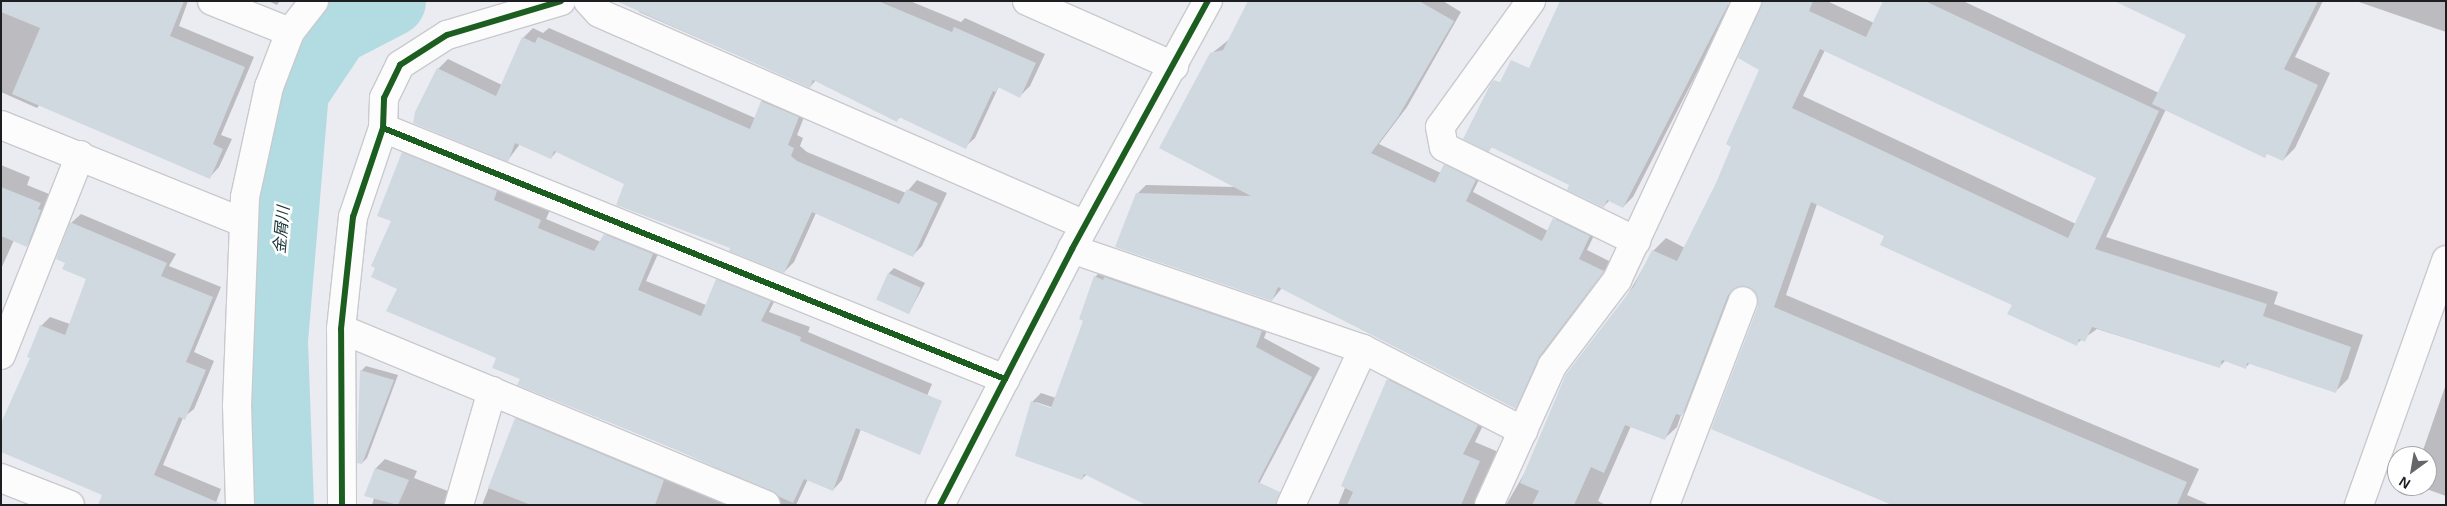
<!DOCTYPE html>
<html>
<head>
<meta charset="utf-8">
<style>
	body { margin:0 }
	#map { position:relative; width:2447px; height:506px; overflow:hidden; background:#ebecf1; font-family:Helvetica,"Noto Sans JP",sans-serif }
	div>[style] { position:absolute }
	.shadow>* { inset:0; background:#0003 }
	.river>* { height:69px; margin:-34.5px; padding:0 34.5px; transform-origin:34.5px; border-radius:34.5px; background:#b2dce2 }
	.building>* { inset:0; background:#d0d8e0; transform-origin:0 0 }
	.roads { filter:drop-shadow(1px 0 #c9cace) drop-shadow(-1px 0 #c9cace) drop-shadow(0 1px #c9cace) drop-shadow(0 -1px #c9cace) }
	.street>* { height:28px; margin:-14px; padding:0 14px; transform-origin:14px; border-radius:14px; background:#fcfcfd }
	.cycleway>* { height:6px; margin:-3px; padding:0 3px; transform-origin:3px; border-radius:3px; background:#1b5e20 }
	span { translate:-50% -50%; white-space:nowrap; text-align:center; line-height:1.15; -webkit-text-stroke:5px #fff; paint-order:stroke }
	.water-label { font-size:16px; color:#163437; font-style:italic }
	.frame { position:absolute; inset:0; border:2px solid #1c1e21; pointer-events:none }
	.north { position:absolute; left:2387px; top:446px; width:50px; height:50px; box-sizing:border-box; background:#fff; border:1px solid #a4a5a6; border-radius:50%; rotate:212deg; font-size:14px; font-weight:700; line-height:20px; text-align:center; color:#1c1e21 }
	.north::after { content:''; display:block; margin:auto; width:18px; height:22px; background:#64666a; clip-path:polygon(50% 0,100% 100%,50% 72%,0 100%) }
</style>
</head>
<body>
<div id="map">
	<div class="shadow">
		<i style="clip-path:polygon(1px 1px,188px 1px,179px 26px,254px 57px,221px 135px,232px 139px,219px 167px,210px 177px,41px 103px,37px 108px,1px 92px)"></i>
		<i style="clip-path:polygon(268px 1px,280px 1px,277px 5px)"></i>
		<i style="clip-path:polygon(644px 1px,910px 1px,961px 22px,965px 18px,1045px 54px,1030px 86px,1020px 96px,999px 86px,975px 138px,965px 147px,900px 117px,897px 120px,816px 80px,810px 87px,639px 12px)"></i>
		<i style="clip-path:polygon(1277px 1px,1443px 1px,1461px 12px,1407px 107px,1379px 144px,1441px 173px,1454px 156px,1483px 171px,1473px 192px,1548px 231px,1563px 210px,1598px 227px,1587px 250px,1611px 262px,1548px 347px,1524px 398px,1515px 407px,1282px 288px,1272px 300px,1137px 194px,1146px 185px,1236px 187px,1211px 54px)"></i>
		<i style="clip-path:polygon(1721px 1px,1731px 6px,1633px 197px,1623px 207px,1610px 200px,1604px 206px,1571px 184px,1493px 146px,1489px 150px,1508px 111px)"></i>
		<i style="clip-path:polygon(evenodd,1766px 1px,1827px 1px,1874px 23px,1884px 1px,1963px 1px,2159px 93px,2187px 34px,2116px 1px,2323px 1px,2295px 57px,2330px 73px,2295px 148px,2283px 160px,2166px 109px,2106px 237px,2278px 292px,2274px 304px,2363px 335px,2348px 379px,2335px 392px,2250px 363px,2246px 367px,2226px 360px,2219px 367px,2097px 329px,2076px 344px,2013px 305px,1885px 235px,1817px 204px,1786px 295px,2199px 469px,2187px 495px,2210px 505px,1895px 505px,1759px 307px,1757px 291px,1748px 285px,1738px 287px,1694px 403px,1681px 415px,1677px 427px,1664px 439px,1631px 426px,1598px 501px,1606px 505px,1506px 505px,1653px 251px,1666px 238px,1685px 248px,1718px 183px,1761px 69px,1766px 1px,1825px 50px,2098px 178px,2076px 224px,1803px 96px,1825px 50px)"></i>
		<i style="clip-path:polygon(2356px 1px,2446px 1px,2446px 32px)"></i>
		<i style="clip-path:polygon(533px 28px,543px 33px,549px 28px,755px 118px,762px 101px,771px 92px,808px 107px,797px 135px,803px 138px,800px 146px,807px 152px,906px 193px,917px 180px,947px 193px,922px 246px,912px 256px,816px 213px,794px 262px,784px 272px,626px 184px,557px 151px,551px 158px,520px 144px,508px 160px,438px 69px,448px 59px,502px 85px,523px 38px)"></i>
		<i style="clip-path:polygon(412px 144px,502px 190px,550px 210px,546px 219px,601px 242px,614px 225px,662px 245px,646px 281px,706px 305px,717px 280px,727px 271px,779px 292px,769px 312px,810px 327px,808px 332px,932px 384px,910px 436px,861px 429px,842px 480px,833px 490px,808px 479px,796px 505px,782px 505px,773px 490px,519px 384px,521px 378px,498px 358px,399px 289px,393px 221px,403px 153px)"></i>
		<i style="clip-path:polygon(1px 165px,30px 177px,27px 185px,49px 194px,47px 199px,50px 201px,36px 236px,27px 245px,14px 240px,1px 269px)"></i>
		<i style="clip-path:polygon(81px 214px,176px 254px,169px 266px,221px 287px,194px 352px,214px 361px,194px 409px,183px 418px,163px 465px,221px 489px,215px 505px,104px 495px,31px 357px,41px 326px,50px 317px,70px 324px,88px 278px,67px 262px,71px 223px)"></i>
		<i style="clip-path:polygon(894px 268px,925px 283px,909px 313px,889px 273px)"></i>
		<i style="clip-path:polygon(evenodd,1104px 268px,1270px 322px,1264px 338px,1320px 368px,1248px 505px,1087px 474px,1082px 479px,1032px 402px,1041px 393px,1056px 398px,1085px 320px,1095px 277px,1104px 268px,1036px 402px,1057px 409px,1056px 412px,1036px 404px,1036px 402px)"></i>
		<i style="clip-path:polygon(366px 366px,398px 375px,367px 458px,362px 463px,361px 371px)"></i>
		<i style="clip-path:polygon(1401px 368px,1489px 413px,1475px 442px,1501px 453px,1493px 505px,1338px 505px,1389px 380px)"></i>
		<i style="clip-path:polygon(2446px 384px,2446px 496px,2418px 486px,2427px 486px,2427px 456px,2421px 456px)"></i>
		<i style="clip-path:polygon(526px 410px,755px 505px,482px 505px,516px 419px)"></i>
		<i style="clip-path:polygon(385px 459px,417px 471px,414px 478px,453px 493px,456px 505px,372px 505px,374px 498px,366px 495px,376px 468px)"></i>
	</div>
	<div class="river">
		<i style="left:279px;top:505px;width:165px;rotate:-92.1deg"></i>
		<i style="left:273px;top:340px;width:250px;rotate:-85.2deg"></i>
		<i style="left:294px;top:91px;width:73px;rotate:-56.1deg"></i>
		<i style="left:335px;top:30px;width:63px;rotate:-27.4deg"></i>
	</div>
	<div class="building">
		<i style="clip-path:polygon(1px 1px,184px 1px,170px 36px,245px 67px,213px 144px,223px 149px,210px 179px,12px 94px,40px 28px,1px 12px)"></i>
		<i style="clip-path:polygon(616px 1px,878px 1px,952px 32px,954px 27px,1036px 63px,1020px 98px,998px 87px,996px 92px,993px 91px,966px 149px,899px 117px,897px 122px,813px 80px,810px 88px)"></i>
		<i style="clip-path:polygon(1248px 1px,1419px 1px,1454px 21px,1398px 117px,1371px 153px,1435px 183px,1444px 164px,1476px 180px,1466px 201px,1542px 241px,1553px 218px,1590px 236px,1579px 259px,1604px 271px,1539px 357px,1516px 409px,1278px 287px,1272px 301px,1115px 247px,1136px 193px,1251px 196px,1159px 148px,1210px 53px,1223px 50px)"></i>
		<i style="clip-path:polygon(1560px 1px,1730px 1px,1623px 208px,1607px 200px,1604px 208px,1567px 190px,1569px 185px,1491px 147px,1489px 152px,1463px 139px,1491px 83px,1494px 80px,1500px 82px,1511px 60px,1529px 68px)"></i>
		<i style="clip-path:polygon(evenodd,1762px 1px,1813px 1px,1809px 11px,1866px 37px,1883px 1px,1925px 1px,2159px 111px,2095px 249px,2267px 304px,2263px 316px,2351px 347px,2336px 393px,2247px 363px,2246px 369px,2222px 360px,2220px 368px,2092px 327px,2085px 342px,2079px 339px,2077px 346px,2007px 314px,2012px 305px,1880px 245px,1884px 236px,1811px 202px,1774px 307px,2187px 482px,2177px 505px,1892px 505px,1711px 429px,1758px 306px,1755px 292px,1741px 286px,1728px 295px,1682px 416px,1676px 414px,1665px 440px,1625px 425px,1604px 473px,1591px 467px,1574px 505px,1532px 505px,1539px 491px,1520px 483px,1566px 374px,1634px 286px,1652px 250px,1677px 261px,1716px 183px,1731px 147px,1726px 144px,1759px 70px,1738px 58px,1762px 1px,1820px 49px,2096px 178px,2068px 238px,1792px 108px,1820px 49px)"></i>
		<i style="clip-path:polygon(2114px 1px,2318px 1px,2284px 69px,2318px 85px,2283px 161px,2267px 154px,2265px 158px,2152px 104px,2186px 35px)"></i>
		<i style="clip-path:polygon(522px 37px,535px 43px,538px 37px,750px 129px,761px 101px,799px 117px,788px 145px,794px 148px,791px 156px,797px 161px,899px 204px,907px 189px,938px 203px,913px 257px,812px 212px,784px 273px,729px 251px,730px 248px,616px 205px,624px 184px,554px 151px,551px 159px,515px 143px,508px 162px,413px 123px,415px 112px,437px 68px,496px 96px)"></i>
		<i style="clip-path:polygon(402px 152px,497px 191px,494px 200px,541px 220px,538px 228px,594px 251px,604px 234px,653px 254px,638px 290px,701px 316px,716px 279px,771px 301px,761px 321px,801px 337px,800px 341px,942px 401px,920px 455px,856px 428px,833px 491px,804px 479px,793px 503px,675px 449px,517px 385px,520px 379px,492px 368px,496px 358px,386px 311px,397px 289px,371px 277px,375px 268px,371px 266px,391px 221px,377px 216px)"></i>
		<i style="clip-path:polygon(1px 187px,41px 203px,38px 209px,41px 210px,27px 247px,1px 236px)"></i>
		<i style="clip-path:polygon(70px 222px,167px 263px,161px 276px,213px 297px,186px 362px,206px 370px,185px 420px,179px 417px,154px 475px,224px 505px,98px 505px,102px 495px,1px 452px,1px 423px,30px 358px,27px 357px,40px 325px,65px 335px,86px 279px,62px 269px,65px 263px,56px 259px)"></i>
		<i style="left:888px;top:273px;width:36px;height:29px;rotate:24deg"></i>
		<i style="clip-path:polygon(1094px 276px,1103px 280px,1104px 277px,1262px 331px,1256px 347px,1312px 377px,1258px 482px,1280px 492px,1276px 505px,1146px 505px,1084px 474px,1082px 480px,1015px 456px,1031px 401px,1051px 408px,1083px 321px,1079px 319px)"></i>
		<i style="clip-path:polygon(360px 370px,394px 380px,362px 464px,357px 463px)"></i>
		<i style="clip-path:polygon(1387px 379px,1478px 425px,1463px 454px,1480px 461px,1461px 505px,1347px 505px,1353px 492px,1341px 486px)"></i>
		<i style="clip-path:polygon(515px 418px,664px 480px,655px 505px,531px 505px,488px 488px)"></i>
		<i style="clip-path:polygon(375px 468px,409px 480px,398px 505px,364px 496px)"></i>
	</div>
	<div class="roads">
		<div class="street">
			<i style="left:212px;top:1px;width:84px;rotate:21.7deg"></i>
			<i style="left:588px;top:1px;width:16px;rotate:47deg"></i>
			<i style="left:599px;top:13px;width:530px;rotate:23.57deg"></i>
			<i style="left:1027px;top:1px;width:161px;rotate:23.9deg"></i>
			<i style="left:1531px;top:1px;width:155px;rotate:125.8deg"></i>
			<i style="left:1440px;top:127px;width:20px;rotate:79deg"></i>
			<i style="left:1444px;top:147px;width:214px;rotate:26.1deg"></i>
			<i style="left:1px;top:125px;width:260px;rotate:21.9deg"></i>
			<i style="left:383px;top:128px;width:671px;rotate:21.98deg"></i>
			<i style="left:1072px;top:249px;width:308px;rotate:19deg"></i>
			<i style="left:1363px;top:349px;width:180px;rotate:27.1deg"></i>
			<i style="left:341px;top:329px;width:460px;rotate:22.5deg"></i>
			<i style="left:1px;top:355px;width:215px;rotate:-68.4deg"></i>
			<i style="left:1px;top:478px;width:74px;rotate:21.4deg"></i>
			<i style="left:240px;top:505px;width:99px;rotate:-91.7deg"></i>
			<i style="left:237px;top:406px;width:209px;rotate:-87.8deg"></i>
			<i style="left:245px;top:197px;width:113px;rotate:-77.7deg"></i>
			<i style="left:269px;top:87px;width:59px;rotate:-69.1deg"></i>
			<i style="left:290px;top:32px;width:39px;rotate:-52deg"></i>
			<i style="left:342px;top:505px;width:176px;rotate:-90.3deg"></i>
			<i style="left:341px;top:329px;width:113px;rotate:-83.9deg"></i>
			<i style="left:353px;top:217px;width:94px;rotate:-71.4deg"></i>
			<i style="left:383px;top:128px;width:30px;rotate:-88deg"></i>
			<i style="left:384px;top:98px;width:37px;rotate:-64deg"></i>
			<i style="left:400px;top:65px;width:56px;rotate:-32.6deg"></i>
			<i style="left:447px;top:35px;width:119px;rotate:-16.6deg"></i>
			<i style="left:459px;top:505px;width:119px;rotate:-73.9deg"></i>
			<i style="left:940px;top:505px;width:288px;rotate:-62.7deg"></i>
			<i style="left:1072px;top:249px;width:283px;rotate:-61.3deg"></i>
			<i style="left:1291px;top:505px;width:172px;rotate:-65.2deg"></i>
			<i style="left:1489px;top:505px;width:153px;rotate:-65.6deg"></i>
			<i style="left:1552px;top:366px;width:108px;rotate:-52.9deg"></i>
			<i style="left:1617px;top:280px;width:308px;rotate:-65deg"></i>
			<i style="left:1665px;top:505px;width:218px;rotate:-69.1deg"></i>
			<i style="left:2359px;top:505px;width:260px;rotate:-70.4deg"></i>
		</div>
	</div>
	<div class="cycleway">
		<i style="left:383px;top:128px;width:671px;rotate:21.98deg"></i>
		<i style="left:342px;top:505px;width:176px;rotate:-90.3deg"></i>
		<i style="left:341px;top:329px;width:113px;rotate:-83.9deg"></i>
		<i style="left:353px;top:217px;width:94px;rotate:-71.4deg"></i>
		<i style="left:383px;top:128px;width:30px;rotate:-88deg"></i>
		<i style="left:384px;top:98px;width:37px;rotate:-64deg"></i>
		<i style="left:400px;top:65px;width:56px;rotate:-32.6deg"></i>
		<i style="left:447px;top:35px;width:119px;rotate:-16.6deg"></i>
		<i style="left:940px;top:505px;width:288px;rotate:-62.7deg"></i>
		<i style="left:1072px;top:249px;width:283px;rotate:-61.3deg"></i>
	</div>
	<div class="water-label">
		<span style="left:282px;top:230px;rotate:-85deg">金屑川</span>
	</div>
	<div class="frame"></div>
	<div class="north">N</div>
</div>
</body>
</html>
